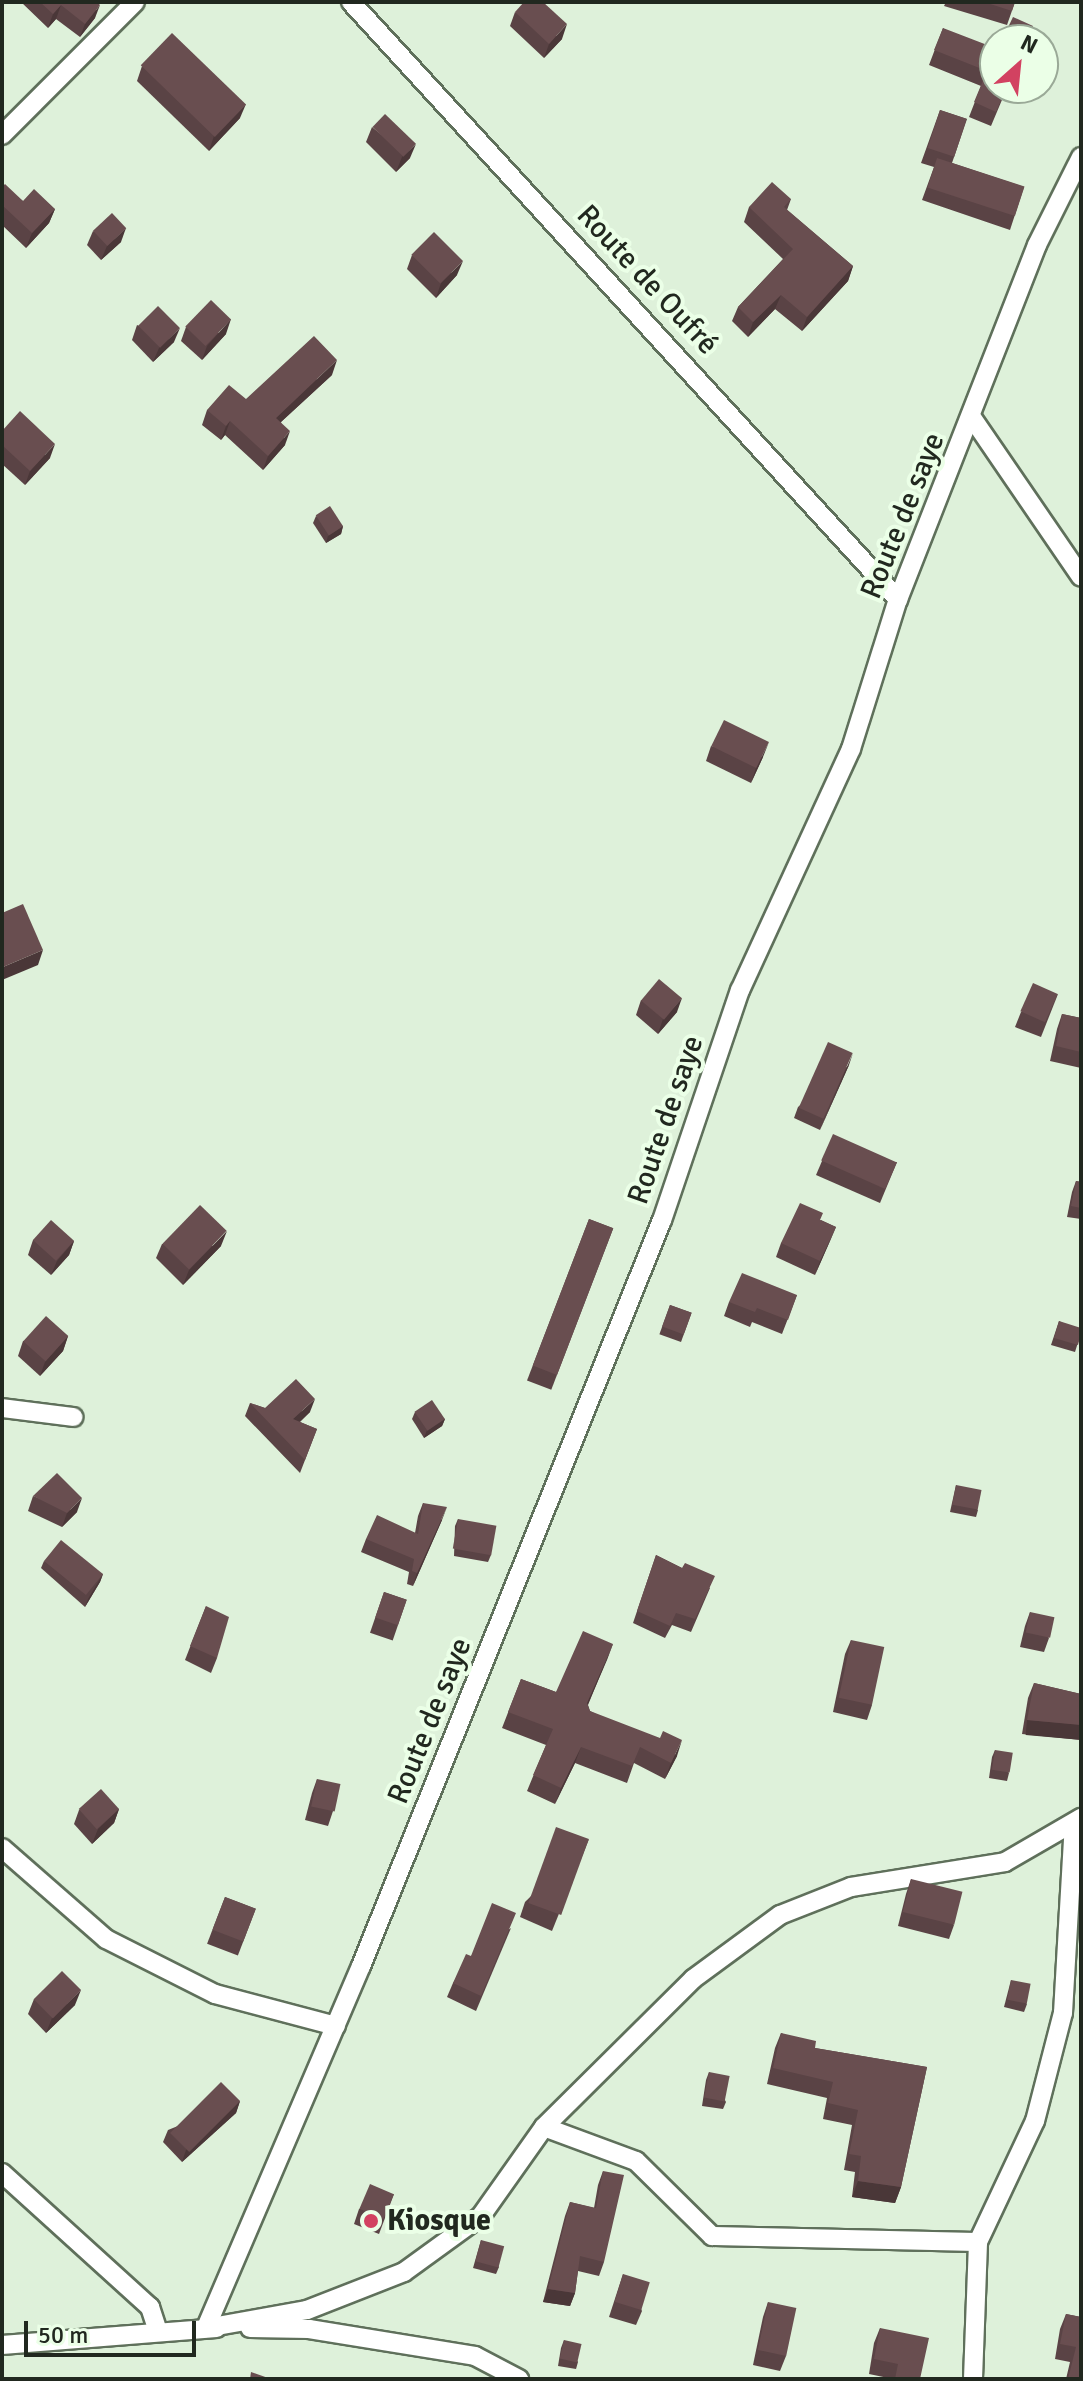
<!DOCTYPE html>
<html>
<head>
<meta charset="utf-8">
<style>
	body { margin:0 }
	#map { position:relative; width:1083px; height:2381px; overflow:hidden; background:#def1da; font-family:Signika,sans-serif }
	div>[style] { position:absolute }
	.roads { filter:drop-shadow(2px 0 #5f705b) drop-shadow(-2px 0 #5f705b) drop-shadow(0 2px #5f705b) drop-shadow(0 -2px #5f705b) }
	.street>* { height:18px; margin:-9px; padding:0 9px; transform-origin:9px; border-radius:9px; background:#fff }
	.wall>* { inset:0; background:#5a4345; transform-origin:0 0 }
	.shaded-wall>* { inset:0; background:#4a3738; transform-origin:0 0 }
	.building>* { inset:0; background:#694e50; transform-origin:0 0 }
	.dots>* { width:22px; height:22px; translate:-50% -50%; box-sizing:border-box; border:4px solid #ebffe7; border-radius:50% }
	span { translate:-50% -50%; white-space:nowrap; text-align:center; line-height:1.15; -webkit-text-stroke:8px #ebffe7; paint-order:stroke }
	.street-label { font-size:30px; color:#21281f }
	.poi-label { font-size:30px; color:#21281f; font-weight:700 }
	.left { translate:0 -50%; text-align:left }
	.frame { position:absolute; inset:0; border:4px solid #21281f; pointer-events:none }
	.north { position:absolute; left:979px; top:24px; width:80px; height:80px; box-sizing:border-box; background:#ebffe7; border:2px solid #9aa997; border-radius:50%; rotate:27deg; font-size:22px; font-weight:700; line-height:32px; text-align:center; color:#21281f }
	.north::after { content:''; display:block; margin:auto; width:28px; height:36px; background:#d24261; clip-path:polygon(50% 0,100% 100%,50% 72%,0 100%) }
	.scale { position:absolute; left:24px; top:2321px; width:172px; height:36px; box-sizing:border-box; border:4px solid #21281f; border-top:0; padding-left:10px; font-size:24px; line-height:28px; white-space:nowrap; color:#21281f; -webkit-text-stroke:6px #ebffe7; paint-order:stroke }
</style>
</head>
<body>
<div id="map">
	<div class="roads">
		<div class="street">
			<i style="left:351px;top:2px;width:810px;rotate:47.5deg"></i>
			<i style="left:2px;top:135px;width:188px;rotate:-45deg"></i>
			<i style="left:1081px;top:157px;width:98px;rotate:116.6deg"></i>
			<i style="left:1037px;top:245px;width:380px;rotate:111.4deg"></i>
			<i style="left:898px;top:599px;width:157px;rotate:107.4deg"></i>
			<i style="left:851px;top:749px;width:265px;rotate:114.7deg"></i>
			<i style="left:740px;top:990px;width:243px;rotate:108.7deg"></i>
			<i style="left:662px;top:1220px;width:804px;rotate:111.97deg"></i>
			<i style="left:361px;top:1966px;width:394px;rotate:113.2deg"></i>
			<i style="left:206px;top:2328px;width:103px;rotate:-10.1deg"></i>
			<i style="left:307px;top:2310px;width:104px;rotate:-21.4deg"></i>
			<i style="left:404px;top:2272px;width:95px;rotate:-36deg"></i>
			<i style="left:481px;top:2216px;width:109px;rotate:-54.7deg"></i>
			<i style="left:544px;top:2127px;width:210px;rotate:-44.8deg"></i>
			<i style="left:693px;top:1979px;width:108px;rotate:-36.3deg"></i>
			<i style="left:780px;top:1915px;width:76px;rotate:-21.5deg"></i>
			<i style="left:851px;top:1887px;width:156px;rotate:-9.2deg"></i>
			<i style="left:1005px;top:1862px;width:88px;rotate:-30.1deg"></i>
			<i style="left:973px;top:419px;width:191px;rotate:55.6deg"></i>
			<i style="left:2px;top:1408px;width:72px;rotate:7.2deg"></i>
			<i style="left:2px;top:1848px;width:138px;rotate:41.2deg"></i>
			<i style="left:106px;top:1939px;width:122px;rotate:26.8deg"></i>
			<i style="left:215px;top:1994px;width:125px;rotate:14.8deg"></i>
			<i style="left:544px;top:2127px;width:98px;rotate:20.3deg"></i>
			<i style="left:636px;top:2161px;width:107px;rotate:44.6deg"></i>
			<i style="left:712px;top:2236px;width:266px;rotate:1.3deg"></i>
			<i style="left:2px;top:2173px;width:200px;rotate:42.2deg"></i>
			<i style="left:150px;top:2307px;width:25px;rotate:72deg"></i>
			<i style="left:250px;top:2328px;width:59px;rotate:1deg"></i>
			<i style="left:309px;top:2329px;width:168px;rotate:9.2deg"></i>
			<i style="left:475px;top:2356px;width:50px;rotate:27.6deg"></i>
			<i style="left:2px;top:2345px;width:215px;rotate:-4.5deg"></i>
			<i style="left:973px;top:2379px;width:137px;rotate:-87.9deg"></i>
			<i style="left:978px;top:2242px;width:134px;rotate:-64.8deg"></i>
			<i style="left:1035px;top:2121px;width:112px;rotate:-75.5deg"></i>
			<i style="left:1063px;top:2013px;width:188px;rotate:-86.7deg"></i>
		</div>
	</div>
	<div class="wall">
		<i style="clip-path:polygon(21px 2px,97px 2px,95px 18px,80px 37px,56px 19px,48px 28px)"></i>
		<i style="clip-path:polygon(946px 2px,1015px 2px,1007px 25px,944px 6px)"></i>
		<i style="clip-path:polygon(515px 12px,562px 39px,544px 58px,510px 26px)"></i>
		<i style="clip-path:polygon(943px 28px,1007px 88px,991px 126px,969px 117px,981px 86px,929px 65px)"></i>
		<i style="clip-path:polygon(142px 66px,240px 118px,209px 151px,137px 81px)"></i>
		<i style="clip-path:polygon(940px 110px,967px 119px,952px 163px,1024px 187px,1010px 230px,922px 200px,934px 167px,921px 163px)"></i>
		<i style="clip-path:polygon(372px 127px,410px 158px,396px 172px,366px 142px)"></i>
		<i style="clip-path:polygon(2px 187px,23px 201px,55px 209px,49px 223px,26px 248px,2px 225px)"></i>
		<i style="clip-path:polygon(791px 199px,787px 210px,853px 266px,848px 281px,802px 331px,775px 309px,748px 337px,732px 321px,738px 307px,783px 259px,744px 222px,749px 207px)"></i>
		<i style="clip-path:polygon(93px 231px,121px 242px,101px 260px,87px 245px)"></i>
		<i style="clip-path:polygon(412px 255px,457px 275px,436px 298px,407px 269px)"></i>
		<i style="clip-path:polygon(137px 325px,174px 342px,153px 362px,132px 340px)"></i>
		<i style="clip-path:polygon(186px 327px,226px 334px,202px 360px,181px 341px)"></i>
		<i style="clip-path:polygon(332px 375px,281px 422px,285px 445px,263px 470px,225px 435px,221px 440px,202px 425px,207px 410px)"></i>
		<i style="clip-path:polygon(2px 431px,50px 458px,25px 485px,2px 464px)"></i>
		<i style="clip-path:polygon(316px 516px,343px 526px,341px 534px,326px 543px,313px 523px)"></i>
		<i style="clip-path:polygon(711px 746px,763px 757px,751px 783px,706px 761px)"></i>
		<i style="clip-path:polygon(1058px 994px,1041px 1037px,1015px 1027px,1021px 1012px)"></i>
		<i style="clip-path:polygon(641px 1000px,677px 1012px,658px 1034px,636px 1015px)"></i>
		<i style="clip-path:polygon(1062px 1014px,1081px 1018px,1081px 1068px,1050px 1061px,1057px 1029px)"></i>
		<i style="clip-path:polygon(849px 1065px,820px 1130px,794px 1118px,798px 1107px)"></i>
		<i style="clip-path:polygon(822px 1161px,897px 1162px,880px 1203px,816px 1175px)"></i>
		<i style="clip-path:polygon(1076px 1181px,1081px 1182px,1081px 1219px,1067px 1217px,1072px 1192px)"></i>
		<i style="left:589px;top:1219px;width:26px;height:173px;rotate:21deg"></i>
		<i style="clip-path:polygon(821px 1220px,836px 1227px,815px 1275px,776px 1257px,781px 1243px)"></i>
		<i style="clip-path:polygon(33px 1240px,74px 1241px,69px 1255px,51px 1275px,28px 1255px)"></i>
		<i style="clip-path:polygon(162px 1244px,221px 1246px,183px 1285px,156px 1258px)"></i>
		<i style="clip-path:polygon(797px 1295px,782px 1334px,752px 1322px,750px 1327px,724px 1316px,729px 1302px)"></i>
		<i style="left:670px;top:1305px;width:23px;height:31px;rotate:20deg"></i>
		<i style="clip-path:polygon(1059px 1321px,1081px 1333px,1075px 1352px,1051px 1345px)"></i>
		<i style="clip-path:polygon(68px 1336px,63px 1351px,40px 1376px,18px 1356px,23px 1341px)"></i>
		<i style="clip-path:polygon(250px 1403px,265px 1408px,310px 1412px,300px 1422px,317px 1429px,300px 1473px,245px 1416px)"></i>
		<i style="clip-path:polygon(415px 1412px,445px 1419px,442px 1426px,424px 1438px,412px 1419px)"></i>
		<i style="clip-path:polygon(956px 1485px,978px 1510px,976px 1517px,950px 1512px)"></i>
		<i style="clip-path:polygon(33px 1496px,77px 1512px,62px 1527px,28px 1511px)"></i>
		<i style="clip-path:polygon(423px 1503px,442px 1520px,413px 1586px,407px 1584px,409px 1572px,361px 1552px,366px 1539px,415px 1533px,418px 1516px)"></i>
		<i style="clip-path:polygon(458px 1519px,491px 1555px,488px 1562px,454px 1556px,455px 1526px)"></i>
		<i style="clip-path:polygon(656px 1555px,682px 1568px,710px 1588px,691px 1632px,672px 1625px,665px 1638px,633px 1623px)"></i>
		<i style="clip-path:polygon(44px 1561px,103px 1574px,100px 1582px,85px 1607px,41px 1568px)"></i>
		<i style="left:384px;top:1592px;width:24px;height:43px;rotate:19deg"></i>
		<i style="clip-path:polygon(206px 1606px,217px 1658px,211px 1673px,185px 1660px)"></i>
		<i style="clip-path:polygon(1030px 1612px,1049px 1638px,1044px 1652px,1020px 1647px,1025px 1626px)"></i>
		<i style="clip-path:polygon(851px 1640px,872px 1705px,867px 1720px,833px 1712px,845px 1654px)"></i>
		<i style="clip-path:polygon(613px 1644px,588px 1705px,590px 1711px,677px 1756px,665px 1779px,634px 1763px,627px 1783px,575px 1763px,555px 1804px,527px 1791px,546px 1745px,502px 1728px,521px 1679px,556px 1692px)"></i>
		<i style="clip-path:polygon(1034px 1683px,1081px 1694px,1081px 1740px,1022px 1734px,1028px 1698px)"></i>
		<i style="clip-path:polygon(995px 1750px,1009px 1773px,1007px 1781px,989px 1778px,992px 1757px)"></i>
		<i style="clip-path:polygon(317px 1779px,333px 1811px,328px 1826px,305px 1820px,312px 1793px)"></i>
		<i style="clip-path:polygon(119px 1809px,114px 1823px,92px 1844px,74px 1824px,79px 1810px)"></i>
		<i style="clip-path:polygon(589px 1839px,552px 1931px,520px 1917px,525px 1902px)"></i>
		<i style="clip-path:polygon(911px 1879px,954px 1925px,949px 1939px,898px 1926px,906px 1894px)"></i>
		<i style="left:225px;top:1897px;width:33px;height:50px;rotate:21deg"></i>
		<i style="clip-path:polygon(511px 1928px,476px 2011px,447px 1997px,453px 1983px,471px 1956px)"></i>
		<i style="clip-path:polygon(1011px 1980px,1027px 2004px,1024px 2012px,1004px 2007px)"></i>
		<i style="clip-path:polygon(34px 1999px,75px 2005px,46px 2033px,28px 2014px)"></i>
		<i style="clip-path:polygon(781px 2033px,815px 2048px,927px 2067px,901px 2187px,895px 2203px,852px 2197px,855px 2172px,844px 2170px,852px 2125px,823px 2119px,827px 2098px,767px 2084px,775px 2048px)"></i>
		<i style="clip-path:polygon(709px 2072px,726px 2102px,723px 2109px,702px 2106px,706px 2080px)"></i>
		<i style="clip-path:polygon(240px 2101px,236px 2113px,182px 2162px,163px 2142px,168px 2130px)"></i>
		<i style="clip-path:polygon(603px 2171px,604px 2262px,599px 2276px,578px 2271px,575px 2293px,570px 2306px,543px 2302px,565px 2216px,570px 2202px,594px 2208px,598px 2185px)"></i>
		<i style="clip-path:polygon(394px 2194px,379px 2234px,354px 2224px,359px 2209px)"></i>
		<i style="clip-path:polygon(481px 2240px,499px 2267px,496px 2274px,473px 2268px)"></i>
		<i style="clip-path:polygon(623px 2274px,642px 2311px,636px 2325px,609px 2317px)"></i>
		<i style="clip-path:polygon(768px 2302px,786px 2356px,780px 2371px,753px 2365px,763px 2317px)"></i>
		<i style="clip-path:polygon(1066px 2314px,1081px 2317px,1081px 2379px,1066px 2379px,1070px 2362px,1055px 2359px,1060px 2329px)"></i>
		<i style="clip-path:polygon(880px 2328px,920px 2379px,893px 2379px,869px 2374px,874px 2343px)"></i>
		<i style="clip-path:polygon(564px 2340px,578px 2362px,576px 2369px,558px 2366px,561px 2348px)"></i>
	</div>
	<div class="shaded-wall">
		<i style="clip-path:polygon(61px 5px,56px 19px,48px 28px,53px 14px)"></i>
		<i style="clip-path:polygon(100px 5px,95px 18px,80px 37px,85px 24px)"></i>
		<i style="clip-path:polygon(567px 24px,562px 39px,544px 58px,549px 44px)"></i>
		<i style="clip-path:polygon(246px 104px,240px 118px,209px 151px,214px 136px)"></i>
		<i style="clip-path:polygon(416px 144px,410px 158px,396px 172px,402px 157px)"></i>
		<i style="clip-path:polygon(55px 209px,49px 223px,26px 248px,32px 233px)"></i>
		<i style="clip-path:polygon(126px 228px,121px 242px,101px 260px,107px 246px)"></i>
		<i style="clip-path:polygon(463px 261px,457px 275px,436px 298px,441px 283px)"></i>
		<i style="clip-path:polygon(853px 266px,848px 281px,802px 331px,807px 317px)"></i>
		<i style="clip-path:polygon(781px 295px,775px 309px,748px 337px,753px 322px)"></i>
		<i style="clip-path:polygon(231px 319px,226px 334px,202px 360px,207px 346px)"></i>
		<i style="clip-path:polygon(180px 328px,174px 342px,153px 362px,159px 348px)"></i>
		<i style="clip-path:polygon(337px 360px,332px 375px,270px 432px,276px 418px)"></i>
		<i style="clip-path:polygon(230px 421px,225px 435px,221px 440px,226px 426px)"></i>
		<i style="clip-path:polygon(290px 431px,285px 445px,263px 470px,268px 456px)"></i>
		<i style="clip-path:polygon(55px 444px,50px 458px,25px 485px,30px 471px)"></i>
		<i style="clip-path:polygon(343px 526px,341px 534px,326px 543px,328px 536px)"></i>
		<i style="clip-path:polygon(769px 742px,763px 757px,751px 783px,756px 768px)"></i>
		<i style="clip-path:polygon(43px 950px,38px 965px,2px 980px,3px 967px)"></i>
		<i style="clip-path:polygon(682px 998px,677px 1012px,658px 1034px,663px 1019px)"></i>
		<i style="clip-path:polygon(853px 1053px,849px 1065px,820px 1130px,825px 1118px)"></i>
		<i style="clip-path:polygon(836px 1227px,830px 1241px,815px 1275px,820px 1261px)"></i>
		<i style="clip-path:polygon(227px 1231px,221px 1246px,183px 1285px,189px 1270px)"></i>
		<i style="clip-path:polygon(74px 1241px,69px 1255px,51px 1275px,57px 1261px)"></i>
		<i style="clip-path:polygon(68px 1336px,63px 1351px,40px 1376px,45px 1362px)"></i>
		<i style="clip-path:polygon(315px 1399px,310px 1412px,288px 1432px,293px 1419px)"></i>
		<i style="clip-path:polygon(445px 1419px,442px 1426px,424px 1438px,427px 1430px)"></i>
		<i style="clip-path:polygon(82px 1498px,77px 1512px,62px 1527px,67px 1513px)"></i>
		<i style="clip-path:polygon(447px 1507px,442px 1520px,413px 1586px,417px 1573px)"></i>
		<i style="clip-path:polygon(103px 1574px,100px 1582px,85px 1607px,88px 1599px)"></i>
		<i style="clip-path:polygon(613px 1644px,607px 1660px,581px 1720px,587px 1703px)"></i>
		<i style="left:1027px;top:1720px;width:54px;height:15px;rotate:5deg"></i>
		<i style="clip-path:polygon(682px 1740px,677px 1756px,665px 1779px,671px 1763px)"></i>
		<i style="clip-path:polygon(581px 1747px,575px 1763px,555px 1804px,561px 1788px)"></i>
		<i style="clip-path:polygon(119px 1809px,114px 1823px,92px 1844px,98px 1829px)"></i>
		<i style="clip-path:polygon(81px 1990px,75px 2005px,46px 2033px,52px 2018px)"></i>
		<i style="clip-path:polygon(240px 2101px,236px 2113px,182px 2162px,186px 2150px)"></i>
		<i style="clip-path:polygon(858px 2181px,901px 2187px,895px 2203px,852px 2197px)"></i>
		<i style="clip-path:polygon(548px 2289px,575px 2293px,570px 2306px,543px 2302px)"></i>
	</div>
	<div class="building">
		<i style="clip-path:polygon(40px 2px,97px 2px,100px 5px,85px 24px,61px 5px,53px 14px)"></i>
		<i style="clip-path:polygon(524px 2px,543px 2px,567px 24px,549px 44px,515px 12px)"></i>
		<i style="clip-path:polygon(984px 2px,1015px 2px,1012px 11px)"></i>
		<i style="clip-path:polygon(1013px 17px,1033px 26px,1027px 40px,1002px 40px)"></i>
		<i style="clip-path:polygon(943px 28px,995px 48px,995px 88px,1006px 88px,996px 112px,974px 102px,987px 71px,934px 50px)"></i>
		<i style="left:172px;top:33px;width:103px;height:45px;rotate:44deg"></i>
		<i style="left:940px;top:110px;width:28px;height:40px;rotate:18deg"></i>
		<i style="left:385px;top:114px;width:43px;height:18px;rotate:44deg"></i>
		<i style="left:937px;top:158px;width:92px;height:31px;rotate:18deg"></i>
		<i style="clip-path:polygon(772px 182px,791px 199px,784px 207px,853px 266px,807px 317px,781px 295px,753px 322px,738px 307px,793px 249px,749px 207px)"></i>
		<i style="clip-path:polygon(5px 184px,23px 201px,34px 189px,55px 209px,32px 233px,2px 205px,2px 187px)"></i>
		<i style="left:112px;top:213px;width:21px;height:26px;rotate:47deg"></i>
		<i style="left:434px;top:232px;width:41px;height:32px;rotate:45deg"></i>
		<i style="left:211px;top:300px;width:28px;height:37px;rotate:44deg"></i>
		<i style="left:158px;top:306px;width:31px;height:28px;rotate:45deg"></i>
		<i style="clip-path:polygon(314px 336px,337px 360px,276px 418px,290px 431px,268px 456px,230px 421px,226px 426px,207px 410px,229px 385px,246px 399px)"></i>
		<i style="clip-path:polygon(20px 411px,55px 444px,30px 471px,2px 445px,2px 431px)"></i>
		<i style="left:330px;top:506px;width:24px;height:17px;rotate:57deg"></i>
		<i style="left:724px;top:720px;width:50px;height:29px;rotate:26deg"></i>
		<i style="clip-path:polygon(23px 904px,43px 950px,3px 967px,2px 913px)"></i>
		<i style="left:659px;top:979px;width:30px;height:28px;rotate:40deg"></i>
		<i style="left:1033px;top:983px;width:27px;height:31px;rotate:24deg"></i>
		<i style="clip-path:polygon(1062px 1014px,1081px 1018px,1081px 1052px,1056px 1046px)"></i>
		<i style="left:828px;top:1042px;width:27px;height:72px;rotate:24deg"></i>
		<i style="left:833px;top:1134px;width:70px;height:29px;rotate:24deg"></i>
		<i style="clip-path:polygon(1076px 1181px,1081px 1182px,1081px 1208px,1071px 1206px)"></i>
		<i style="clip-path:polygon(800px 1203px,823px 1213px,820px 1220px,836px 1227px,820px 1261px,781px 1243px)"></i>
		<i style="left:200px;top:1205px;width:37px;height:54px;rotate:44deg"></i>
		<i style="left:589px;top:1219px;width:26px;height:157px;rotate:21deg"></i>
		<i style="left:51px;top:1220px;width:31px;height:27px;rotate:42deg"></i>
		<i style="clip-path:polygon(742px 1273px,797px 1295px,788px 1320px,757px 1308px,755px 1312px,729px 1302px)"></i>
		<i style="left:670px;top:1305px;width:23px;height:23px;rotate:20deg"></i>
		<i style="left:46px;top:1316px;width:30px;height:34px;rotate:42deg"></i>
		<i style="clip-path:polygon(1059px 1321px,1081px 1328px,1081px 1333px,1078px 1345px,1054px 1338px)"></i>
		<i style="clip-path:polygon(296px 1379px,315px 1399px,293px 1419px,317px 1429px,305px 1460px,250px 1403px,265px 1408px)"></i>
		<i style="left:432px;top:1400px;width:23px;height:21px;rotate:56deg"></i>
		<i style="clip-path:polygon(57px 1473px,82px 1498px,67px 1513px,33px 1496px)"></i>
		<i style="left:956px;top:1485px;width:26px;height:20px;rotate:11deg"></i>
		<i style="clip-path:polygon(423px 1503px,447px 1507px,417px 1573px,412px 1571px,414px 1559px,366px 1539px,377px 1515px,418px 1534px)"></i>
		<i style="left:458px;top:1519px;width:39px;height:30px;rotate:10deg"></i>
		<i style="left:61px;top:1540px;width:54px;height:27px;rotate:39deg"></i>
		<i style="clip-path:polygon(656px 1555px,682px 1568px,685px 1563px,715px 1576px,695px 1619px,676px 1613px,670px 1626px,637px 1611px)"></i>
		<i style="left:384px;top:1592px;width:24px;height:27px;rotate:19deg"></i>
		<i style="clip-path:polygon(206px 1606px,229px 1617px,217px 1658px,190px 1646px)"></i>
		<i style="left:1030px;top:1612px;width:25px;height:21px;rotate:12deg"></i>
		<i style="clip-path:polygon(583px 1631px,613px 1644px,587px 1703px,590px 1711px,660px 1738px,663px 1731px,682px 1740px,671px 1763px,640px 1747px,632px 1766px,581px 1747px,561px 1788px,533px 1775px,553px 1729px,508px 1712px,521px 1679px,556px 1692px)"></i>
		<i style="left:851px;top:1640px;width:34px;height:59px;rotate:12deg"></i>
		<i style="clip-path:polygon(1034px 1683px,1081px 1694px,1081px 1725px,1027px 1720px)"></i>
		<i style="left:995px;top:1750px;width:18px;height:20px;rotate:9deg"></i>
		<i style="left:317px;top:1779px;width:24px;height:28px;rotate:12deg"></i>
		<i style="left:101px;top:1789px;width:27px;height:30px;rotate:48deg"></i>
		<i style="left:556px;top:1827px;width:35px;height:81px;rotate:20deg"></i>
		<i style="left:911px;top:1879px;width:53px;height:34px;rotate:14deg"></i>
		<i style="left:225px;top:1897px;width:33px;height:35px;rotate:21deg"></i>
		<i style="clip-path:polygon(492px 1903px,516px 1913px,481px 1996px,453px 1983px,466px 1954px,471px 1956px)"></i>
		<i style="left:62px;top:1971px;width:27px;height:40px;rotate:45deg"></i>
		<i style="left:1011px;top:1980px;width:20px;height:20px;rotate:11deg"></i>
		<i style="clip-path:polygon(781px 2033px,816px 2041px,815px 2048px,927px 2067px,901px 2187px,858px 2181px,861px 2156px,849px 2154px,858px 2110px,828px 2103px,833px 2082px,773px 2068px)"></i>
		<i style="left:709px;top:2072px;width:21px;height:26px;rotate:11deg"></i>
		<i style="left:221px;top:2082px;width:27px;height:72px;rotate:45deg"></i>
		<i style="clip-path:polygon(603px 2171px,624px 2175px,604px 2262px,580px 2256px,575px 2293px,548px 2289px,570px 2202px,596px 2208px)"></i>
		<i style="left:370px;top:2184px;width:26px;height:27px;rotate:23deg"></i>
		<i style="left:481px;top:2240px;width:24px;height:22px;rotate:15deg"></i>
		<i style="left:623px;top:2274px;width:28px;height:29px;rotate:17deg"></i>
		<i style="left:768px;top:2302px;width:29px;height:49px;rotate:12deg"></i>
		<i style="clip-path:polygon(1066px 2314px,1081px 2317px,1081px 2379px,1068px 2379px,1076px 2347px,1060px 2344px)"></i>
		<i style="clip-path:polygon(880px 2328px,929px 2338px,920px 2379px,895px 2379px,898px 2364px,874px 2359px)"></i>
		<i style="left:564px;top:2340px;width:18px;height:19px;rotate:13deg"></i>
		<i style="clip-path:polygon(251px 2372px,271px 2379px,250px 2379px)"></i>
	</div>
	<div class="dots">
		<i style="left:371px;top:2221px;background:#d24261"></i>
	</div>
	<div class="street-label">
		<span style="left:647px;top:280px;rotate:47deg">Route de Oufré</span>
		<span style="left:903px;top:516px;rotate:-68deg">Route de saye</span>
		<span style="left:666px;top:1120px;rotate:-71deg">Route de saye</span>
		<span style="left:430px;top:1721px;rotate:-68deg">Route de saye</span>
	</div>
	<div class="poi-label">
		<span class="left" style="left:387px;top:2221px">Kiosque</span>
	</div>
	<div class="frame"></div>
	<div class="north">N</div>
	<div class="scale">50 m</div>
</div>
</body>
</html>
